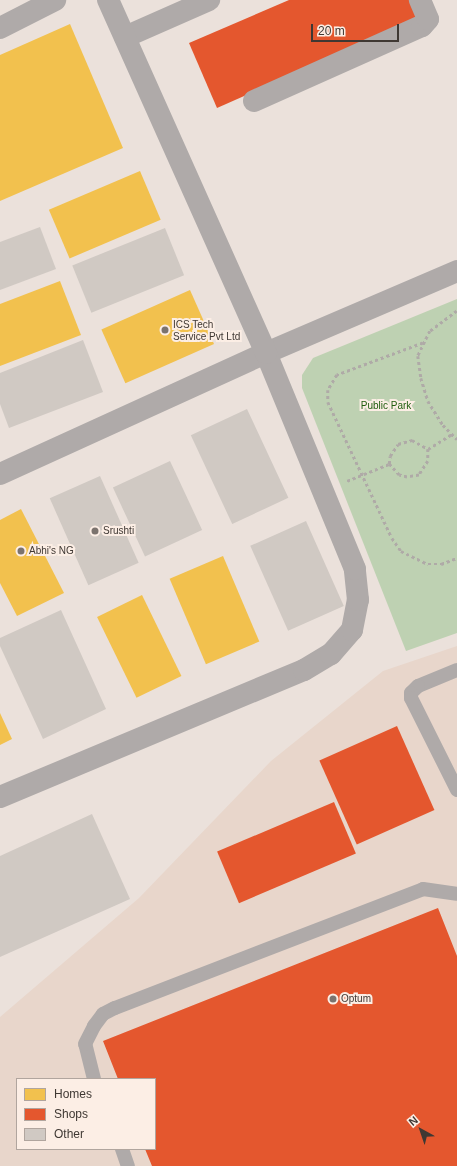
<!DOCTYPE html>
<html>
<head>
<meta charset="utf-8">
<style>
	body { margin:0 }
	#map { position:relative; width:457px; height:1166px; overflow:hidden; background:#ebe1db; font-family:Helvetica,sans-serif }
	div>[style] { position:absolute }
	.built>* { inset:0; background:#e8d6cb }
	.green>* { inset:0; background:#bed1b2 }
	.homes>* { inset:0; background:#f2c14e; transform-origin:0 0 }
	.shops>* { inset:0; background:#e4572e; transform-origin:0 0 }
	.building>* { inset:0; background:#d0c9c3; transform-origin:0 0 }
	.path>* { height:2.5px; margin-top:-1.25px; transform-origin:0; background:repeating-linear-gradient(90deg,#afaaa7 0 3px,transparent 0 6px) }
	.service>* { height:14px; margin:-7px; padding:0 7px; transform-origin:7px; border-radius:7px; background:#afaaa9 }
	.minor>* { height:22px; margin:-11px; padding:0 11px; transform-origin:11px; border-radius:11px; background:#afaaa9 }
	.dots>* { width:11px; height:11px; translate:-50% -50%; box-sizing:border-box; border:2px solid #fceee5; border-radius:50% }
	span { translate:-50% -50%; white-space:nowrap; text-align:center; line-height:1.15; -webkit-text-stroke:4px #fceee5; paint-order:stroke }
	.poi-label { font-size:10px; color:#3f3833 }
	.left { translate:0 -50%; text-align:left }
	.park-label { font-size:10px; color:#1f5d0e }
	.legend { position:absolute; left:16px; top:1078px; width:140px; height:72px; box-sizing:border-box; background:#fceee5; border:1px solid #b0a59e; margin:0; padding:5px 7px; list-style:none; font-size:12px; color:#3f3833 }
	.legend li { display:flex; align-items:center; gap:8px; height:20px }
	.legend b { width:20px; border:1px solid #b0a59e }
	.north { position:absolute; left:401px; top:1110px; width:40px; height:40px; -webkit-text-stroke:3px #fceee5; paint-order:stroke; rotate:320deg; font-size:11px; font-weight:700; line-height:16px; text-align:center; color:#3f3833 }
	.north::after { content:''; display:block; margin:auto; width:14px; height:18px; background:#3f3833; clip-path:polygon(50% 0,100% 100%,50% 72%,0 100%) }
	.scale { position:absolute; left:311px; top:24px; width:88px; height:18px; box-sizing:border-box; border:2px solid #3f3833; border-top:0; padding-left:5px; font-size:12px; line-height:14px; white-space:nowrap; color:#3f3833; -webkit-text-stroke:3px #fceee5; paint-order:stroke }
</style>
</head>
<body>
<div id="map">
	<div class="built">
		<i style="clip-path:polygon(evenodd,457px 646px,457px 1166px,0 1166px,0 1017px,139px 898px,271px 761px,383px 671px,457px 646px,17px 1079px,155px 1079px,155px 1149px,17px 1149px,17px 1079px)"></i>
	</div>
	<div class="green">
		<i style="clip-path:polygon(457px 299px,457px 633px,406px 651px,302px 388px,302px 375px,313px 358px)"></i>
	</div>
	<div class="homes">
		<i style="clip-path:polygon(70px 24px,123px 148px,0 201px,0 55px)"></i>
		<i style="left:140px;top:171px;width:53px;height:99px;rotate:67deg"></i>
		<i style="clip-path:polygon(60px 281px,81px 335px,0 366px,0 304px)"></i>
		<i style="left:190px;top:290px;width:59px;height:97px;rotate:66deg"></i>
		<i style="clip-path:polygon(21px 509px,64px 593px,17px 616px,0 583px,0 520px)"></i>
		<i style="left:223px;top:556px;width:93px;height:58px;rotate:67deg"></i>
		<i style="left:142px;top:595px;width:90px;height:50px;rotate:64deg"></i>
		<i style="clip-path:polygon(0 713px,12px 739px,0 745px)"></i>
	</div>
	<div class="shops">
		<i style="clip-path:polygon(289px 0,409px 0,418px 19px,217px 108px,189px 43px)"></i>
		<i style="left:397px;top:726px;width:92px;height:85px;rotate:66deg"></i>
		<i style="left:334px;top:802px;width:56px;height:127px;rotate:67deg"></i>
		<i style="clip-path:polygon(438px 908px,457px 956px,457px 1166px,152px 1166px,145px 1149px,155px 1149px,155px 1079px,118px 1079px,103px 1041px)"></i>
	</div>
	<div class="building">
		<i style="clip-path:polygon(40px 227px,56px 269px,0 290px,0 242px)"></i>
		<i style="left:165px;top:228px;width:51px;height:100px;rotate:68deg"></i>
		<i style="clip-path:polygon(83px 340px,103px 392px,9px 428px,0 404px,0 373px)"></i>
		<i style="left:247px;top:409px;width:98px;height:62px;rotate:65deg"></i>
		<i style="left:170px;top:461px;width:76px;height:63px;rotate:65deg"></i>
		<i style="left:100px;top:476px;width:95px;height:55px;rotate:66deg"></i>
		<i style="left:306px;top:521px;width:93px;height:61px;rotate:66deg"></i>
		<i style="clip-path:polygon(61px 610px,106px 709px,43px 739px,0 646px,0 638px)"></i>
		<i style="clip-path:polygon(92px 814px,130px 899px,0 957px,0 856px)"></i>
	</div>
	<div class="path">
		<i style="left:457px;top:311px;width:34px;rotate:143deg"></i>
		<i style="left:430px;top:331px;width:28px;rotate:116deg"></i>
		<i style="left:418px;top:356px;width:22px;rotate:82deg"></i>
		<i style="left:421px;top:378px;width:24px;rotate:73deg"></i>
		<i style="left:428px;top:401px;width:28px;rotate:58deg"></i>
		<i style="left:443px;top:425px;width:20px;rotate:45deg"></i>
		<i style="left:423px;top:343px;width:92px;rotate:159.6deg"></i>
		<i style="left:337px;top:375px;width:17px;rotate:121deg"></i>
		<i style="left:328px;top:390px;width:12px;rotate:90deg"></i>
		<i style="left:328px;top:402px;width:150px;rotate:64.8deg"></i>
		<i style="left:392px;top:538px;width:16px;rotate:55deg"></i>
		<i style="left:401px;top:551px;width:30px;rotate:26deg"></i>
		<i style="left:428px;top:564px;width:13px"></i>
		<i style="left:441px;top:564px;width:17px;rotate:-21deg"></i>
		<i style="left:412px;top:440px;width:18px;rotate:29deg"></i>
		<i style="left:428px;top:449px;width:12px;rotate:90deg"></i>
		<i style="left:428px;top:461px;width:17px;rotate:123deg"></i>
		<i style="left:419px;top:475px;width:12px;rotate:171deg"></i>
		<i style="left:407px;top:477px;width:8px;rotate:-166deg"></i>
		<i style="left:399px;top:475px;width:15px;rotate:-132deg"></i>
		<i style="left:389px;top:464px;width:8px;rotate:-83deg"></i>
		<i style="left:390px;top:456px;width:14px;rotate:-56deg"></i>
		<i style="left:398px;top:444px;width:15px;rotate:-16deg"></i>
		<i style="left:428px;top:449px;width:28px;rotate:-32deg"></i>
		<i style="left:347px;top:481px;width:45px;rotate:-22deg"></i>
	</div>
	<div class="service">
		<i style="left:457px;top:670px;width:42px;rotate:157.7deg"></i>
		<i style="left:418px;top:686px;width:10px;rotate:135deg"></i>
		<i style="left:411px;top:693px;width:5px;rotate:90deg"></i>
		<i style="left:411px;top:698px;width:103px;rotate:63.4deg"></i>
		<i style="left:94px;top:1079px;width:36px;rotate:-104deg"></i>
		<i style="left:85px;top:1044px;width:20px;rotate:-63deg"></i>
		<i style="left:94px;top:1026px;width:15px;rotate:-53deg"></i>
		<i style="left:103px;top:1014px;width:13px;rotate:-27deg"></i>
		<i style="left:115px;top:1008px;width:330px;rotate:-21.1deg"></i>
		<i style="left:423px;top:889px;width:34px;rotate:8deg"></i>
		<i style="left:122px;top:1149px;width:18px;rotate:71deg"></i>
	</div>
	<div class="minor">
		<i style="left:0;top:28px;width:62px;rotate:-27deg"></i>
		<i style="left:125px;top:37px;width:92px;rotate:-23.8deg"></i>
		<i style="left:254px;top:101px;width:184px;rotate:-24.1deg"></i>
		<i style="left:422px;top:26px;width:9px;rotate:-49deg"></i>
		<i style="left:428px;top:19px;width:21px;rotate:-113deg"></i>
		<i style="left:0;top:474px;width:292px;rotate:-24.5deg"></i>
		<i style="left:266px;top:353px;width:208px;rotate:-23.2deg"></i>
		<i style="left:0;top:797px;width:329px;rotate:-22.7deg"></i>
		<i style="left:304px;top:670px;width:31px;rotate:-31deg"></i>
		<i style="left:331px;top:654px;width:32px;rotate:-49deg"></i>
		<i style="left:352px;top:630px;width:31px;rotate:-79deg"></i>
		<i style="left:358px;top:600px;width:31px;rotate:-96deg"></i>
		<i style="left:355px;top:569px;width:234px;rotate:-112.4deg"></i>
		<i style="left:266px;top:353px;width:387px;rotate:-114.1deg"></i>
	</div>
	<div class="dots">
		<i style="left:165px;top:330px;background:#7b736e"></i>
		<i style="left:95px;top:531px;background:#7b736e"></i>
		<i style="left:21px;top:551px;background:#7b736e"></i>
		<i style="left:333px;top:999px;background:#7b736e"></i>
	</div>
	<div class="poi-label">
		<span class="left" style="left:173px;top:330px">ICS Tech<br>Service Pvt Ltd</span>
		<span class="left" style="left:103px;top:531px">Srushti</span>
		<span class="left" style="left:29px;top:551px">Abhi's NG</span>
		<span class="left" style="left:341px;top:999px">Optum</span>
	</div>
	<div class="park-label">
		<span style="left:386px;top:406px">Public Park</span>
	</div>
	<ul class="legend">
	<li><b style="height:11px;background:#f2c14e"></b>Homes</li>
	<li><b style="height:11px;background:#e4572e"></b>Shops</li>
	<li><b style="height:11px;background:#d0c9c3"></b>Other</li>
	</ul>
	<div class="north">N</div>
	<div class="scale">20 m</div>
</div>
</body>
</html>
